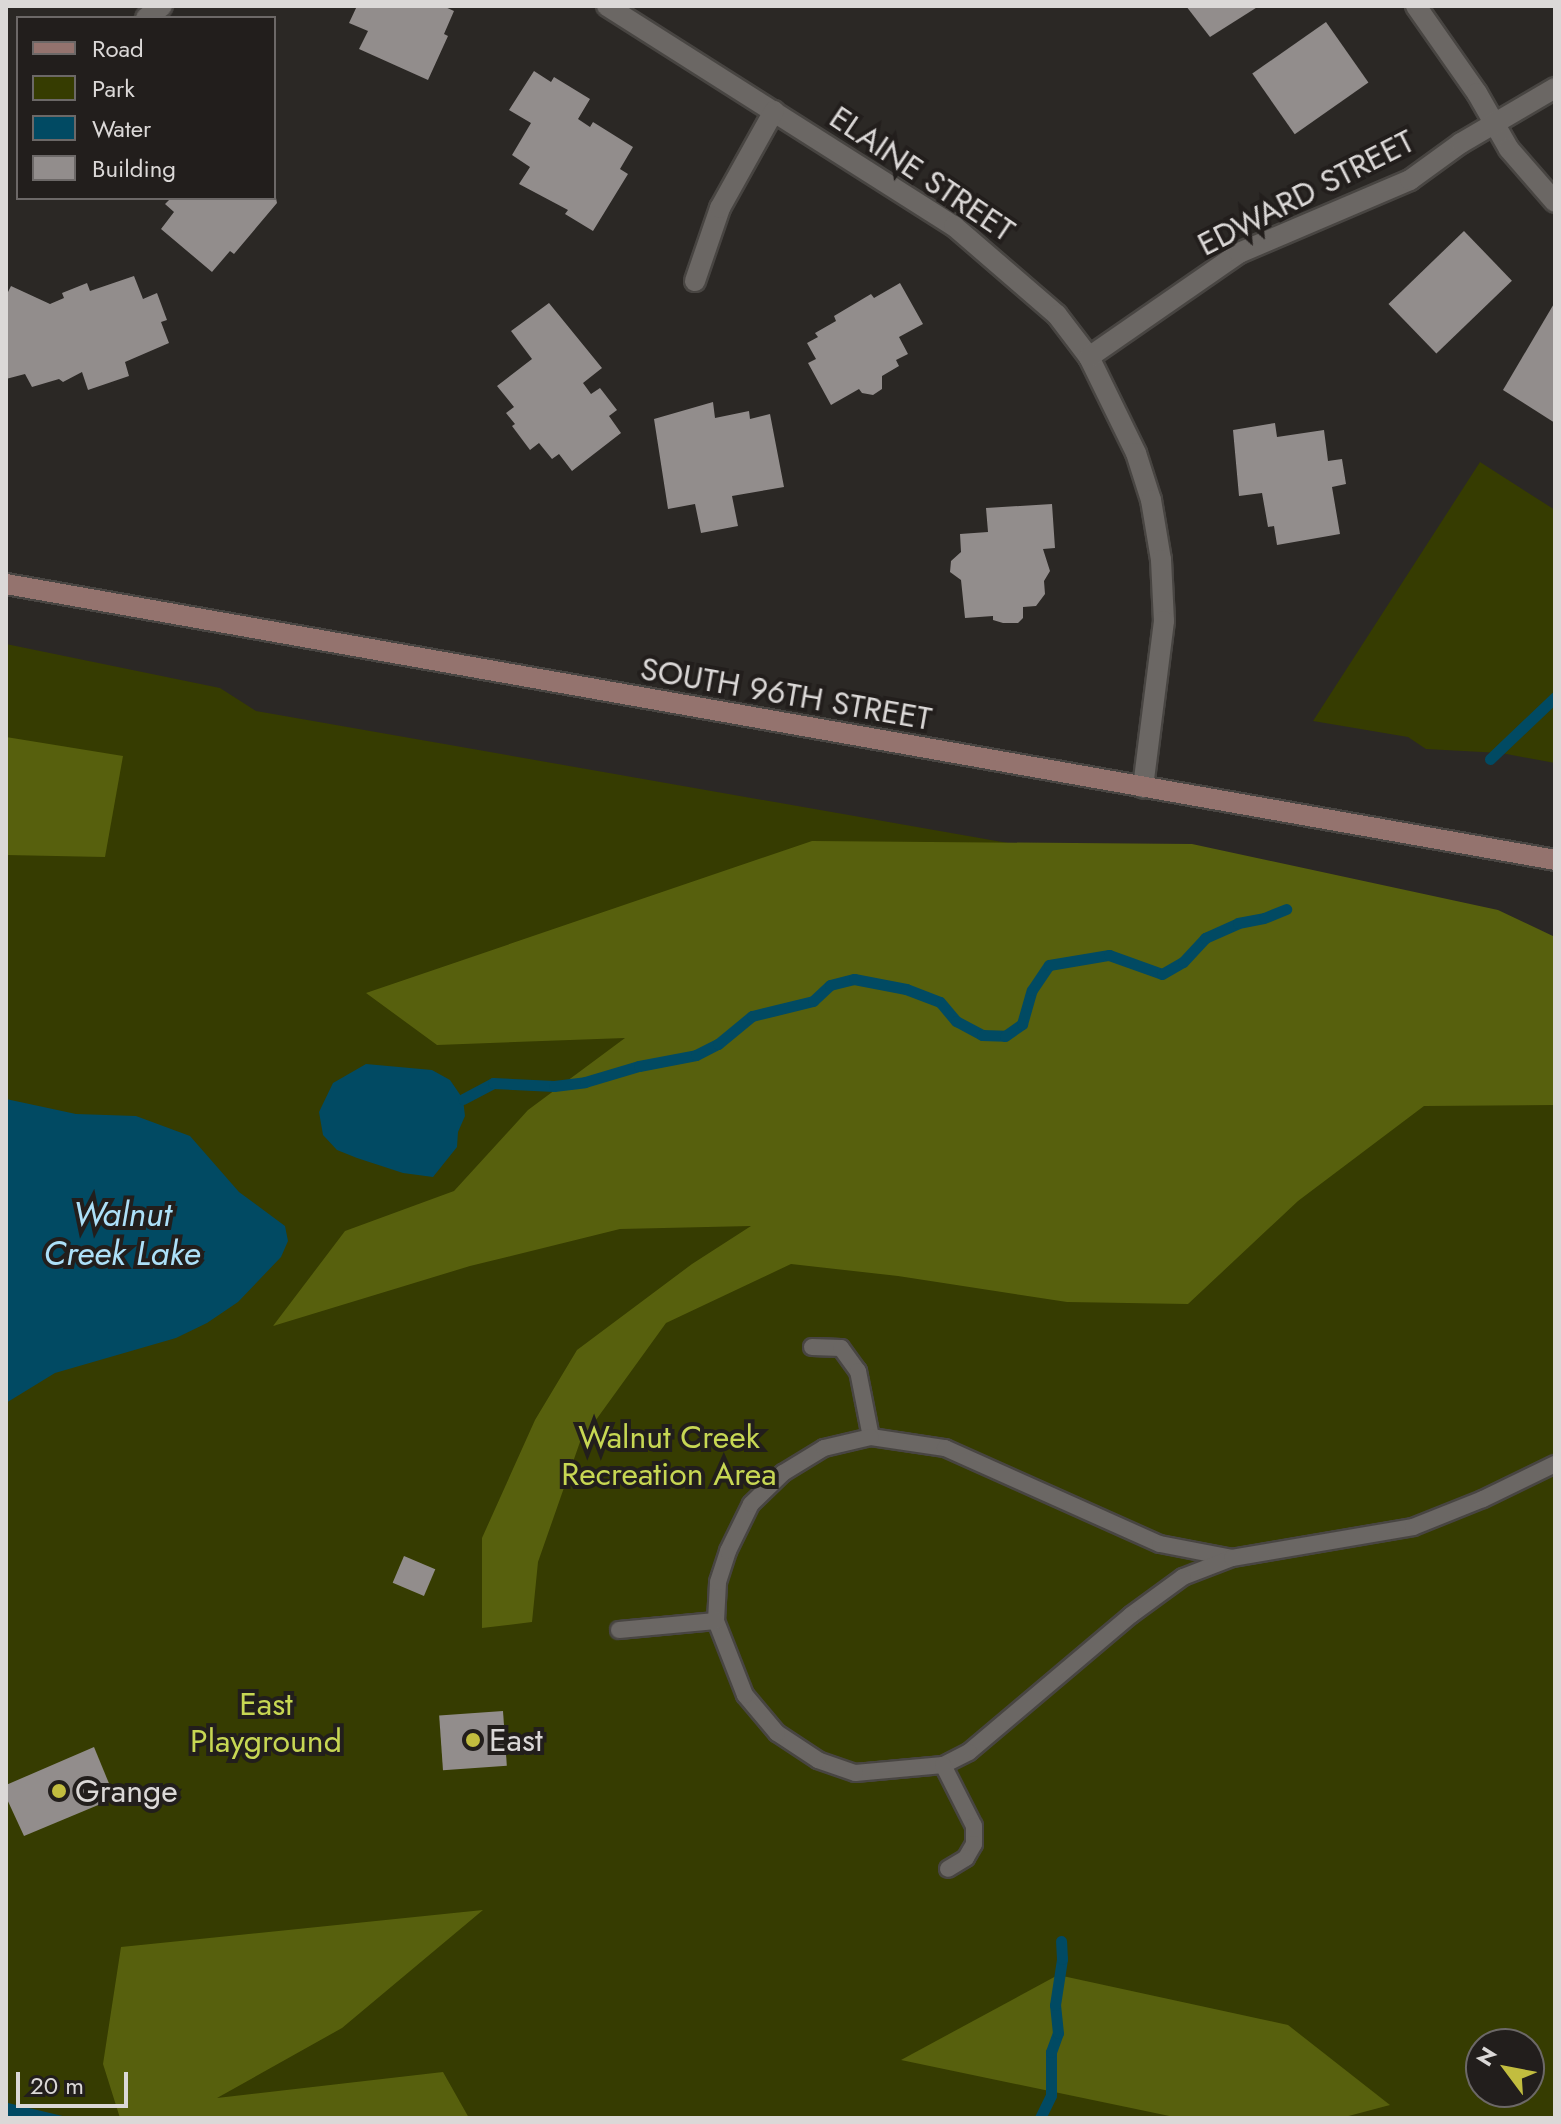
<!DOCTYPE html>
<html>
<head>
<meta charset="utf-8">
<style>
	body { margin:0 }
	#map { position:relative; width:1561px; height:2124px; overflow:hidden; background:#2b2825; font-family:Jost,sans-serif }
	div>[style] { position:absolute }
	.green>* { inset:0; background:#363c01 }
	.forest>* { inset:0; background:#57600d }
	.water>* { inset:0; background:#014a63 }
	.stream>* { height:11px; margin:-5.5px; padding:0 5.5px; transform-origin:5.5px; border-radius:5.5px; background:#014a63 }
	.building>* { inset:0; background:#928d8c; transform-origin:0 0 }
	.roads { filter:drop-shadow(2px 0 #484542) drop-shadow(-2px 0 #484542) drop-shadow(0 2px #484542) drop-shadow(0 -2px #484542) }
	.service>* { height:16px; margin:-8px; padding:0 8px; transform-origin:8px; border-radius:8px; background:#6b6764 }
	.minor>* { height:20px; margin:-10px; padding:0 10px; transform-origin:10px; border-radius:10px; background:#6b6764 }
	.secondary>* { height:20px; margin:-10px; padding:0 10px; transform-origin:10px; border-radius:10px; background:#94736e }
	.dots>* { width:22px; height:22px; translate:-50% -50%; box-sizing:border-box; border:4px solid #221e1c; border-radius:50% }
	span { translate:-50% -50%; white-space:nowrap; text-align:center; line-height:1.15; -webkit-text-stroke:8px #221e1c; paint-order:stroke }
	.street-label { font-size:32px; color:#dbd8d7 }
	.park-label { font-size:32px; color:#c7d753 }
	.poi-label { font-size:32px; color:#dbd8d7 }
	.left { translate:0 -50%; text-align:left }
	.water-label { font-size:34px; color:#ade0f8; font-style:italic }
	.frame { position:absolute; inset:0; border:8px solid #dbd8d7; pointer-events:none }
	.legend { position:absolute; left:16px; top:16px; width:260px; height:184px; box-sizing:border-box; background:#221e1c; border:2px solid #6c6867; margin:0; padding:10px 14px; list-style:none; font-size:24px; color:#dbd8d7 }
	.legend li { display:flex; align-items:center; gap:16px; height:40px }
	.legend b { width:40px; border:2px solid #6c6867 }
	.north { position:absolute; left:1465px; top:2028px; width:80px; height:80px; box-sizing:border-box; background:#221e1c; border:2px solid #6c6867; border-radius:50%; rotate:302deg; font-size:22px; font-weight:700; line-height:32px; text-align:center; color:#dbd8d7 }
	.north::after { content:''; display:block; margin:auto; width:28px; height:36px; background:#c2bd3f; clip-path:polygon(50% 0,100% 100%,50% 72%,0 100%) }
	.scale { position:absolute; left:16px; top:2072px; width:112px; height:36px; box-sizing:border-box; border:4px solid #dbd8d7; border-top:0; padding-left:10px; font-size:24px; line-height:28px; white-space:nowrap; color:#dbd8d7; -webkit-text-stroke:6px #221e1c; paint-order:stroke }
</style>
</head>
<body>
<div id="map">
	<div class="green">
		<i style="clip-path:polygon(1480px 462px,1555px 510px,1555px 763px,1501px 753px,1426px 749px,1408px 737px,1313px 721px)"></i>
		<i style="clip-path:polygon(evenodd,6px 644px,220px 688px,256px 711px,1555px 939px,1555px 2118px,6px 2118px,6px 644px,1481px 2044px,1529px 2044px,1529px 2092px,1481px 2092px,1481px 2044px)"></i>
	</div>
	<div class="forest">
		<i style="clip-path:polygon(6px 737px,123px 756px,105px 857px,6px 855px)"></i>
		<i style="clip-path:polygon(812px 841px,1192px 844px,1498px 910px,1555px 937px,1555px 1105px,1424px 1106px,1298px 1201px,1188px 1304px,1067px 1302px,898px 1276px,791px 1264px,666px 1323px,580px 1442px,538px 1562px,532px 1622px,482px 1628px,482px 1538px,535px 1420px,577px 1350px,692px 1264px,751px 1226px,620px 1229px,470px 1266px,273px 1326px,345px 1231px,454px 1191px,528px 1110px,625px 1038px,437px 1045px,366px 993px)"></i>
		<i style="clip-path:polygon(483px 1910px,342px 2028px,217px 2098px,443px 2072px,469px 2118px,120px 2118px,103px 2064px,121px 1947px)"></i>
		<i style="clip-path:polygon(1058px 1975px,1288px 2025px,1390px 2105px,1341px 2118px,1179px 2118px,901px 2060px)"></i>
	</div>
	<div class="water">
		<i style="clip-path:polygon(366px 1064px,432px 1070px,450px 1080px,463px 1099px,465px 1116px,458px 1132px,457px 1147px,433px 1177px,403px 1173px,357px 1158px,337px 1150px,323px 1135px,319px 1112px,333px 1083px)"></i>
		<i style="clip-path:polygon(6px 1099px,76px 1114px,136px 1116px,190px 1136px,239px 1192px,285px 1226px,288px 1241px,281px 1257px,238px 1302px,207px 1323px,176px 1338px,55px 1373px,6px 1403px)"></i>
		<i style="clip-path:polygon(6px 2102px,8px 2103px,71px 2118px,6px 2118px)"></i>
	</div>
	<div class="stream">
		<i style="left:1490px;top:759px;width:90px;rotate:-43.6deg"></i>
		<i style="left:463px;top:1099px;width:34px;rotate:-28deg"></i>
		<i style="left:493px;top:1083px;width:61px;rotate:2.8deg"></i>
		<i style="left:554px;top:1086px;width:31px;rotate:-7deg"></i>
		<i style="left:585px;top:1082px;width:56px;rotate:-16.5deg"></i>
		<i style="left:639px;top:1066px;width:58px;rotate:-10.9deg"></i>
		<i style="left:696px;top:1055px;width:25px;rotate:-27deg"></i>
		<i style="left:718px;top:1044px;width:44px;rotate:-39.5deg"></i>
		<i style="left:752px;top:1016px;width:63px;rotate:-13.8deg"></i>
		<i style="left:813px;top:1001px;width:23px;rotate:-43deg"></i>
		<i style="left:830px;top:985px;width:25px;rotate:-14deg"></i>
		<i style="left:854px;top:979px;width:53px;rotate:10.9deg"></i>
		<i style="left:906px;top:989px;width:36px;rotate:21deg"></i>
		<i style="left:940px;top:1002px;width:25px;rotate:50deg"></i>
		<i style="left:956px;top:1021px;width:30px;rotate:28deg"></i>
		<i style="left:982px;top:1035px;width:23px;rotate:2deg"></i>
		<i style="left:1005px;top:1036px;width:21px;rotate:-35deg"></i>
		<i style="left:1022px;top:1024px;width:35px;rotate:-74deg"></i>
		<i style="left:1032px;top:990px;width:30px;rotate:-56deg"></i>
		<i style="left:1049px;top:965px;width:61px;rotate:-9.5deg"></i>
		<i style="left:1109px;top:955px;width:56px;rotate:19.7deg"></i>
		<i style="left:1162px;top:974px;width:24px;rotate:-30deg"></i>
		<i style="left:1183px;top:962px;width:33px;rotate:-47deg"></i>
		<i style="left:1205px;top:938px;width:36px;rotate:-24deg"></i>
		<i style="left:1238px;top:923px;width:26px;rotate:-11deg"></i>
		<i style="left:1264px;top:918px;width:24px;rotate:-22deg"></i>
		<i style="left:1040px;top:2118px;width:25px;rotate:-64deg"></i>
		<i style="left:1051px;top:2095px;width:43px;rotate:-90deg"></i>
		<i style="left:1051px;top:2052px;width:20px;rotate:-70deg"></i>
		<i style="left:1058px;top:2033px;width:28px;rotate:-96deg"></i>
		<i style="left:1055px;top:2005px;width:47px;rotate:-81.3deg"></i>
		<i style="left:1062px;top:1959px;width:18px;rotate:-93deg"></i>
	</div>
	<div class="building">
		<i style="clip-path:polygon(357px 6px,443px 6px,454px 11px,444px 34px,448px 36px,428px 80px,359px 49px,368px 31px,349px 23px)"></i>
		<i style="clip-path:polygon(1186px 6px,1259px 6px,1210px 37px)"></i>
		<i style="left:1326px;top:22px;width:74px;height:90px;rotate:55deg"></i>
		<i style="clip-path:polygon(534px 71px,551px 82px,554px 77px,590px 99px,578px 119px,590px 127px,593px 122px,633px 147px,620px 169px,628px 174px,593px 231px,565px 214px,568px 210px,519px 184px,530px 167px,512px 155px,531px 123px,509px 110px)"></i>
		<i style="clip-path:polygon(171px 198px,276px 198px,277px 203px,234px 254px,230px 251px,212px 272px,161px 229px,174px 212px,165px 204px)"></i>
		<i style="left:1464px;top:231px;width:69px;height:105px;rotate:46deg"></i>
		<i style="clip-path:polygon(134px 276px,143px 299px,157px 293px,167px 320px,161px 322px,169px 343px,125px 362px,129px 376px,88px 390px,82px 372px,63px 382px,59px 379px,32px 387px,25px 374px,6px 379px,6px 296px,11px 286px,50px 304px,64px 298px,62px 293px,87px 283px,90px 291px)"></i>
		<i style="clip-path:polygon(900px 283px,923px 324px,899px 337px,908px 354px,896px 360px,899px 366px,882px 376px,882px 389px,873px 395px,862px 393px,859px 389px,831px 405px,808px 363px,816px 359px,807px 343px,818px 337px,815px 333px,836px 321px,834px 316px,871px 294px,874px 298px)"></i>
		<i style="clip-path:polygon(1555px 302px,1555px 423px,1503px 390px)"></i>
		<i style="clip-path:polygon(549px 303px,602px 368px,583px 383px,591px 394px,600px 388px,617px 410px,609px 416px,621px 433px,572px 471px,559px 454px,552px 459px,539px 443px,530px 450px,512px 426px,515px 424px,506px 413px,514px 407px,497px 386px,532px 359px,511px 331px)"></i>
		<i style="clip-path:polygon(713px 402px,715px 418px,749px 411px,750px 419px,770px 414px,784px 487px,732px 496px,738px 526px,701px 533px,695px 504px,668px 509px,654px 419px)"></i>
		<i style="clip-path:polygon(1275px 423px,1277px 437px,1324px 430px,1328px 461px,1342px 459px,1346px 484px,1332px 487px,1340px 534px,1277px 545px,1274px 526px,1268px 527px,1262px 493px,1239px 496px,1233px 430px)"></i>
		<i style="clip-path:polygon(1052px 504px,1055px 548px,1043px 549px,1050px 571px,1044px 581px,1045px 594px,1036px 606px,1023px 607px,1023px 618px,1018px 623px,1003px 623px,993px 620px,993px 616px,965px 618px,961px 580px,950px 572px,951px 561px,961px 552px,960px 534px,988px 532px,986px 508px)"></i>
		<i style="left:404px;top:1556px;width:34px;height:29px;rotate:23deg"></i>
		<i style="left:503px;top:1711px;width:55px;height:64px;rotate:86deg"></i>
		<i style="clip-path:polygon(94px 1747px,115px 1798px,24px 1836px,6px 1797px,6px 1785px)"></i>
	</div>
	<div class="roads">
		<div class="service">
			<i style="left:812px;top:1347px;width:29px;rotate:2deg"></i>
			<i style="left:841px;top:1348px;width:29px;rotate:54deg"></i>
			<i style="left:858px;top:1371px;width:67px;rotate:78.9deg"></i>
			<i style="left:871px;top:1437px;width:75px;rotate:8.5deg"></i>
			<i style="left:945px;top:1448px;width:235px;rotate:24.1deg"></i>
			<i style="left:1160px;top:1544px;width:73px;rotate:11deg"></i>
			<i style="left:1232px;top:1558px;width:53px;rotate:158.8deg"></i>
			<i style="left:1183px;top:1577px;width:64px;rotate:143.8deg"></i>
			<i style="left:1131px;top:1615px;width:212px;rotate:139.8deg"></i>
			<i style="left:969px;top:1752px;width:29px;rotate:153deg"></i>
			<i style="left:943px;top:1765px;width:88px;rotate:174.8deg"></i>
			<i style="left:855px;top:1773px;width:39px;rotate:-161deg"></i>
			<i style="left:818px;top:1760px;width:49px;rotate:-146.6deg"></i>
			<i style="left:777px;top:1733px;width:50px;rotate:-130.1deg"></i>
			<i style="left:745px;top:1695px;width:79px;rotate:-111.4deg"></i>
			<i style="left:716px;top:1621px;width:39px;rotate:-87deg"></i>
			<i style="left:718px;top:1582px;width:33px;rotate:-72deg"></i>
			<i style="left:728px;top:1551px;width:52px;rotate:-63.9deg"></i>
			<i style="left:751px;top:1504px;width:45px;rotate:-44.1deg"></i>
			<i style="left:783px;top:1473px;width:48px;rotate:-31.4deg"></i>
			<i style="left:824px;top:1448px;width:48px;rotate:-13.2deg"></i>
			<i style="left:1232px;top:1558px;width:184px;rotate:-9.7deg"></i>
			<i style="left:1413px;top:1527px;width:75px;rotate:-21.8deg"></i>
			<i style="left:1483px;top:1499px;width:80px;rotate:-25.9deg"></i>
			<i style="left:619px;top:1630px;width:97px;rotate:-5.3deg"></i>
			<i style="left:943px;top:1765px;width:68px;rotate:63.1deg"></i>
			<i style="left:974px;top:1826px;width:18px;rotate:90deg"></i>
			<i style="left:974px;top:1844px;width:16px;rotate:120deg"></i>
			<i style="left:966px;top:1858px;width:21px;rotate:149deg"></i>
		</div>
		<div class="minor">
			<i style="left:607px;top:6px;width:411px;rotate:32.4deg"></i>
			<i style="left:954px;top:226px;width:136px;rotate:40.8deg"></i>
			<i style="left:1057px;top:315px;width:53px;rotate:52.7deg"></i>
			<i style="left:1089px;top:357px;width:107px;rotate:63.9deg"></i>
			<i style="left:1136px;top:453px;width:49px;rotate:72.3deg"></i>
			<i style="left:1151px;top:500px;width:61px;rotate:80.5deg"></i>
			<i style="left:1161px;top:560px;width:61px;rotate:87.2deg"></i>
			<i style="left:1164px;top:621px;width:168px;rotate:97.2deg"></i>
			<i style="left:1416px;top:6px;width:106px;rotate:55deg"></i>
			<i style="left:1477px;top:93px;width:64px;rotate:60.3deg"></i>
			<i style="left:1509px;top:149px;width:70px;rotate:49deg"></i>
			<i style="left:146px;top:18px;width:20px;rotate:-37deg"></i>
			<i style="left:695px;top:281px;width:77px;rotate:-71.1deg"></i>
			<i style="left:720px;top:208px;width:111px;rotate:-60.9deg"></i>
			<i style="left:1089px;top:357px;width:183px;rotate:-34.7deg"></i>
			<i style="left:1239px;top:253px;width:186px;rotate:-23.1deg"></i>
			<i style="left:1410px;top:180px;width:63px;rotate:-36deg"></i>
			<i style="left:1461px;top:143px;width:109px;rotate:-30.3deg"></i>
		</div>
		<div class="secondary">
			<i style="left:6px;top:584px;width:1573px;rotate:10.1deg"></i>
		</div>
	</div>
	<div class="dots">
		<i style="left:473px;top:1740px;background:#c2bd3f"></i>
		<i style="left:59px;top:1791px;background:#c2bd3f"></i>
	</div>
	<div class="street-label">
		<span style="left:922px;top:174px;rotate:34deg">ELAINE STREET</span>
		<span style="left:1306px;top:193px;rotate:-27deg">EDWARD STREET</span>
		<span style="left:786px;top:694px;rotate:10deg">SOUTH 96TH STREET</span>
	</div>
	<div class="park-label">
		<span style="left:669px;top:1456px">Walnut Creek<br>Recreation Area</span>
		<span style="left:266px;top:1723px">East<br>Playground</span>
	</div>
	<div class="poi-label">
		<span class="left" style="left:489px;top:1740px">East</span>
		<span class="left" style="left:75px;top:1791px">Grange</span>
	</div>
	<div class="water-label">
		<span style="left:122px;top:1234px">Walnut<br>Creek Lake</span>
	</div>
	<div class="frame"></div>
	<ul class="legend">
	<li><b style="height:10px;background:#94736e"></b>Road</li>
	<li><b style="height:22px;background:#363c01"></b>Park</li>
	<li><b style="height:22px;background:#014a63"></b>Water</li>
	<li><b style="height:22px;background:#928d8c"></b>Building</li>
	</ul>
	<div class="north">N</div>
	<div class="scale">20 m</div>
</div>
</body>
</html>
